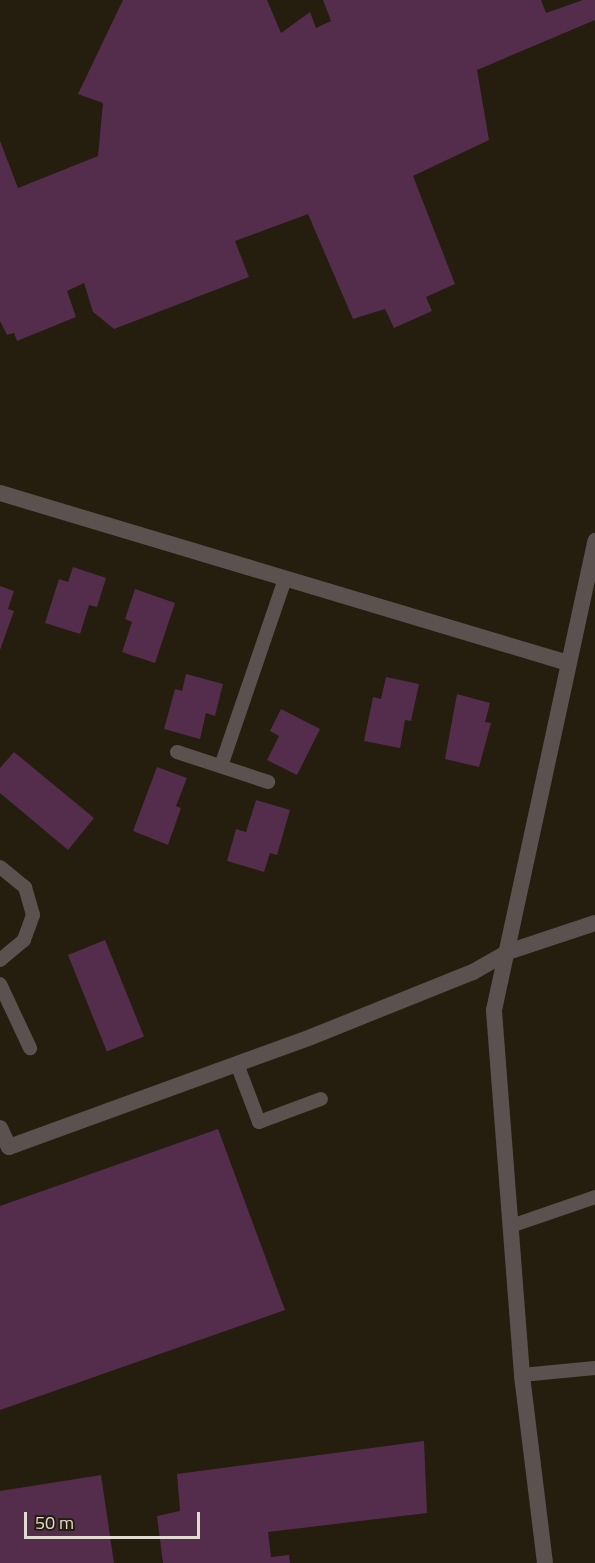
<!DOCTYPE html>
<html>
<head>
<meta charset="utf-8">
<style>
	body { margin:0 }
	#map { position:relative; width:595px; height:1563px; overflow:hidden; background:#251d0e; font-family:"Titillium Web",sans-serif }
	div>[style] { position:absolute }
	.building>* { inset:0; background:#532d4b; transform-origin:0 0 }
	.service>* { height:14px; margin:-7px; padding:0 7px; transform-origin:7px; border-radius:7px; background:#5b514f }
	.minor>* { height:16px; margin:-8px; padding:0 8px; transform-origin:8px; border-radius:8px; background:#5b514f }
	span { translate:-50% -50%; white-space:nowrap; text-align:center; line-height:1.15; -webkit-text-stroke:5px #251d0e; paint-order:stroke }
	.scale { position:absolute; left:24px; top:1512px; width:176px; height:27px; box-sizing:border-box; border:3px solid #e1dcd2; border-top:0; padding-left:8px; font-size:18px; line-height:21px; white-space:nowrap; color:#e1dcd2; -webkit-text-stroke:4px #251d0e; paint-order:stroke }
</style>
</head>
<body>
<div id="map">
	<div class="building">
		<i style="clip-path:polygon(123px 0,267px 0,281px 33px,310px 12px,316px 28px,331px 21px,323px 0,541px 0,546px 13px,583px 0,595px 0,595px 20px,477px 70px,489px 140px,413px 176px,455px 284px,426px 297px,432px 311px,394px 328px,385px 309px,353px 319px,308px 214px,235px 241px,249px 277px,114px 329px,93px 312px,84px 283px,67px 291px,76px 317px,17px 341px,14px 333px,7px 335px,0 321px,0 141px,18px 188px,98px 156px,103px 103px,78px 94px)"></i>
		<i style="clip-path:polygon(73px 567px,106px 578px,97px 607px,89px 605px,80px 634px,45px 623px,59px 579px,68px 582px)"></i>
		<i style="clip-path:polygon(0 586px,14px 591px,8px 609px,14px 611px,0 650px)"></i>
		<i style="clip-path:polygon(135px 589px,175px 603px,155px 663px,122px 652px,132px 622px,125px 619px)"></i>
		<i style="clip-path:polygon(186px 674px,223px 684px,215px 716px,206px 713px,200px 739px,164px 729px,175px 689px,182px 691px)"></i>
		<i style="clip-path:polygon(386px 677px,419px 684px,411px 721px,405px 720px,400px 748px,364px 741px,373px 697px,381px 699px)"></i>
		<i style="clip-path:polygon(457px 694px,490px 703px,485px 722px,491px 723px,479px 767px,445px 759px)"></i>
		<i style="clip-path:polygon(281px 709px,320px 729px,297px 775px,267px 760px,279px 736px,270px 731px)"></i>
		<i style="clip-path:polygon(14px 752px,94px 818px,68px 850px,0 793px,0 768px)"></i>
		<i style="clip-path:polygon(157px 767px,187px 778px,176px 806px,181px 808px,168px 845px,133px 831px)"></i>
		<i style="clip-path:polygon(256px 800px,290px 810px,277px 855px,270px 853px,264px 872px,227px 861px,236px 829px,246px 832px)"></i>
		<i style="left:105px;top:940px;width:104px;height:40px;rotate:68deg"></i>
		<i style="clip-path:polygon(218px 1129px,285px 1310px,0 1410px,0 1206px)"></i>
		<i style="clip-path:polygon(424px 1441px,427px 1513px,268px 1532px,271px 1557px,289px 1555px,290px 1563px,163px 1563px,157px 1516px,180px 1511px,177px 1474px)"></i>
		<i style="clip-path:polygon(101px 1475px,114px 1563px,0 1563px,0 1491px)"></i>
	</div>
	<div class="service">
		<i style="left:177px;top:752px;width:96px;rotate:18.2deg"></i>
		<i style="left:221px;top:766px;width:198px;rotate:-71.1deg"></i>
		<i style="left:0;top:867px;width:32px;rotate:39deg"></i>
		<i style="left:25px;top:887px;width:29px;rotate:74deg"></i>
		<i style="left:33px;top:915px;width:27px;rotate:110deg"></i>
		<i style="left:24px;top:940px;width:31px;rotate:140deg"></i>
		<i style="left:0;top:984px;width:71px;rotate:64.9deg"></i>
		<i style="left:237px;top:1064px;width:62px;rotate:69.2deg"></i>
		<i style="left:259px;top:1122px;width:66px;rotate:-20.4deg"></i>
		<i style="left:511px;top:1226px;width:89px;rotate:-19deg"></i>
		<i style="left:522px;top:1375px;width:73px;rotate:-5.5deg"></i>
	</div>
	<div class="minor">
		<i style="left:0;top:493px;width:593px;rotate:16.66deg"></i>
		<i style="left:0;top:1128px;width:21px;rotate:65deg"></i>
		<i style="left:9px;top:1147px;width:321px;rotate:-20deg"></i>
		<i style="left:311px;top:1037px;width:175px;rotate:-21.9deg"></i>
		<i style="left:473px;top:972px;width:40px;rotate:-29.7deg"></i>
		<i style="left:508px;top:952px;width:92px;rotate:-18.4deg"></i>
		<i style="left:545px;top:1563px;width:189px;rotate:-97deg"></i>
		<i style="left:522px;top:1375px;width:366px;rotate:-94.4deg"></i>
		<i style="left:494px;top:1010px;width:480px;rotate:-77.8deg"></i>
	</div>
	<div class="scale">50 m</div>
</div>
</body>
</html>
